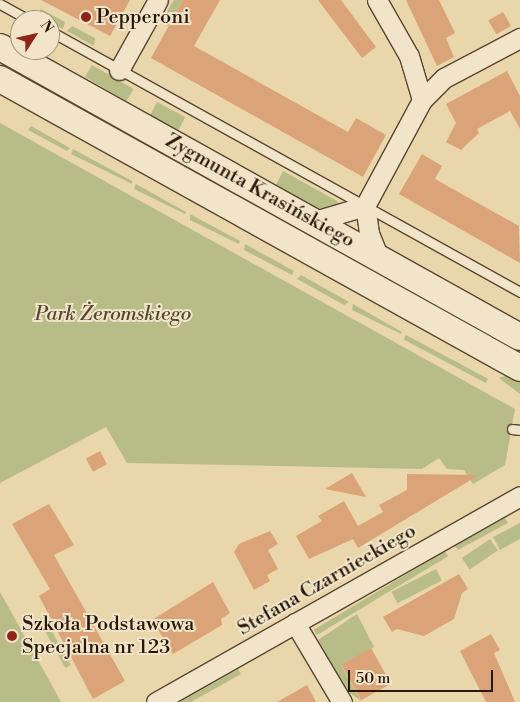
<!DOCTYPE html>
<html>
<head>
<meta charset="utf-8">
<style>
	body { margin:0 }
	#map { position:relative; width:520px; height:702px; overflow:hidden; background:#ead6ab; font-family:"Libre Bodoni",serif }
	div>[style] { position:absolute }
	.green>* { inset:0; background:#b8bd88; transform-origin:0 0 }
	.building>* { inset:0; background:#dba378; transform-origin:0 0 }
	.roads { filter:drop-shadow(1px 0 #584632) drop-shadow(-1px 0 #584632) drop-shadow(0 1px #584632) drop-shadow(0 -1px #584632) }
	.service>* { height:9px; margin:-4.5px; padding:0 4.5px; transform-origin:4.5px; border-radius:4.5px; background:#f1e4c8 }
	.minor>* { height:19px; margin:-9.5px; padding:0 9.5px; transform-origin:9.5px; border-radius:9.5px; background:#f1e4c8 }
	.secondary>* { height:26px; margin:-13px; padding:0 13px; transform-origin:13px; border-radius:13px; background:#f1e4c8 }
	.dots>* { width:14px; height:14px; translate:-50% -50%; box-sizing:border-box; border:2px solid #f1e4c8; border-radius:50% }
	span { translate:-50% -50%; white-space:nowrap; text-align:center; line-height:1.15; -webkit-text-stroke:4px #f1e4c8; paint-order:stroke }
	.poi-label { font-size:20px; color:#281609 }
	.left { translate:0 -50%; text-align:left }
	.street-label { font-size:20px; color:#281609 }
	.park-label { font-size:20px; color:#53482f; font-style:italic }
	.north { position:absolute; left:10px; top:10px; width:50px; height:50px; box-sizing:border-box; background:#f1e4c8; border:1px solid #a1927c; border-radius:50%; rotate:55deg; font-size:14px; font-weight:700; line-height:20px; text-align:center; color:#281609 }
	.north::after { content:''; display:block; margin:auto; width:18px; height:22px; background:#8f2418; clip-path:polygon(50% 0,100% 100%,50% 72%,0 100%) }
	.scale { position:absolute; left:348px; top:670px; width:145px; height:22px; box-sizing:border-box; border:2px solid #281609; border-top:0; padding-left:6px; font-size:15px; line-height:18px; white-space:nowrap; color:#281609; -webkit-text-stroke:4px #f1e4c8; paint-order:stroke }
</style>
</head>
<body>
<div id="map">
	<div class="green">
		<i style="clip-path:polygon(174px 0,183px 0,168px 26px,161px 22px)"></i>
		<i style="clip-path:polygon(41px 9px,65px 22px,63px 29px,36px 14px)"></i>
		<i style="clip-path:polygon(72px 26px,95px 38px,94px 46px,67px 31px)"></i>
		<i style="left:0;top:59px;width:594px;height:8px;rotate:29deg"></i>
		<i style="left:92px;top:65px;width:48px;height:14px;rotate:30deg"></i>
		<i style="left:157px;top:102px;width:32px;height:16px;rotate:28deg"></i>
		<i style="clip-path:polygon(0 123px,515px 409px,505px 465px,473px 484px,464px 470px,447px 469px,439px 458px,422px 469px,127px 463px,106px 427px,0 483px)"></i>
		<i style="clip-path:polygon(31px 126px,70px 148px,67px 151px,28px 130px)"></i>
		<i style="clip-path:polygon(73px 149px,132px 181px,132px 184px,71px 154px)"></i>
		<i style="clip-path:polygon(283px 171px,337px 201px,339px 205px,318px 209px,276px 185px)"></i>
		<i style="clip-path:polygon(136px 184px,186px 212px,185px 214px,134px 189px)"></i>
		<i style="clip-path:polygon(190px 214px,240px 241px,239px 244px,190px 220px)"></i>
		<i style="clip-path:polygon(245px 244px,294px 271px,292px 275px,244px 250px)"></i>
		<i style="clip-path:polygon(301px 275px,349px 302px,344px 305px,297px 279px)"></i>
		<i style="clip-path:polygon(353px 304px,402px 332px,401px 334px,352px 310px)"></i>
		<i style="left:406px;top:335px;width:93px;height:5px;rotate:28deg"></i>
		<i style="clip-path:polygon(509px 375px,520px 381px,520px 394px,499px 378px)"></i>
		<i style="clip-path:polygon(505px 518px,508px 523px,458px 550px,455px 546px)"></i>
		<i style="clip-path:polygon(520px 523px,520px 539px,500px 550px,493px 537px)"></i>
		<i style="left:490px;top:539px;width:14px;height:34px;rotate:56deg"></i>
		<i style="left:445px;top:551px;width:6px;height:153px;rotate:59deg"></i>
		<i style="left:436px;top:569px;width:13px;height:50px;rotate:63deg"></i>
		<i style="clip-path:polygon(0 592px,49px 680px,61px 702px,0 702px)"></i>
		<i style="clip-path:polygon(357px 614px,374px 647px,341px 665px,361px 701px,346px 690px,318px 640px)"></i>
		<i style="left:44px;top:617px;width:55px;height:6px;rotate:61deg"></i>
		<i style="clip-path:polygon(238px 669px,241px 674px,191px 702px,180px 702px)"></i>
	</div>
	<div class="building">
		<i style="clip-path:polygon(41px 0,130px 0,110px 36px)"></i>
		<i style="clip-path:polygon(183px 0,220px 0,194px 46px,348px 132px,356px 118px,386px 135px,363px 177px,151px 58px)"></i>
		<i style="clip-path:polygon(318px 0,341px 0,376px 47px,362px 58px)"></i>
		<i style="clip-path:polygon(406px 0,439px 0,455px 33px,446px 38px,454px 57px,437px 66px)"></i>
		<i style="left:503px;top:12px;width:16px;height:17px;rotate:60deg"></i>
		<i style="clip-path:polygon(507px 71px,520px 96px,520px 129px,510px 111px,477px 129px,479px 133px,461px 150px,446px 142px,456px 123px,446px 104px)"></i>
		<i style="clip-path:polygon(422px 154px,442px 166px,435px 179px,519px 226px,520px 263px,399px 194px)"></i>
		<i style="left:100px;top:451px;width:15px;height:16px;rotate:62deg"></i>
		<i style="clip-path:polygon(352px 473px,366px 497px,325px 489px)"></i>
		<i style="clip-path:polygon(407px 474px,479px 475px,358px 548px,353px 539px,309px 559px,296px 536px,322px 521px,318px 516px,344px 501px,358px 526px,383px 512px,379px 505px,407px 490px)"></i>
		<i style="clip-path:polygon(49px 504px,74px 545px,54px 555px,125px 681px,93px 699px,39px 596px,50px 589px,12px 524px)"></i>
		<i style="clip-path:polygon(270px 531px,278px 544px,268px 550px,278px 569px,267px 575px,270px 581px,254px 590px,234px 552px,239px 544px)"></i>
		<i style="clip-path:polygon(459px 574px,468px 589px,462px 593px,454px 619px,424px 636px,397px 629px,392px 632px,383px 617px)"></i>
		<i style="clip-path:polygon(213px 582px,230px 613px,221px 619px,222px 625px,173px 654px,152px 620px)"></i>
		<i style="clip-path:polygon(491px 634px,500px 650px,494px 653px,515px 702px,486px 702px,460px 651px)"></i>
		<i style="left:371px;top:648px;width:41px;height:34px;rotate:61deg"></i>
		<i style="clip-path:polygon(307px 685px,316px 702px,277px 702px)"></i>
	</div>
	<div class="roads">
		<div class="service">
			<i style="left:0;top:4px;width:33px;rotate:29deg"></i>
			<i style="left:50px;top:31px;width:538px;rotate:29.04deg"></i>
			<i style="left:512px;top:429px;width:8px;rotate:7deg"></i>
		</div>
		<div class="minor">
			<i style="left:377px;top:0;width:64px;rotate:60.3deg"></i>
			<i style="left:409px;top:56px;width:46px;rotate:73.5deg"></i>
			<i style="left:119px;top:70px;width:80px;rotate:-60.9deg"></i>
			<i style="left:314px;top:221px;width:53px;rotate:-16.4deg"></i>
			<i style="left:379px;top:258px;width:27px;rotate:-112deg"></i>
			<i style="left:369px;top:233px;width:27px;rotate:-98deg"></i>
			<i style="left:365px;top:206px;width:120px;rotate:-61.7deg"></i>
			<i style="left:422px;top:100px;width:31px;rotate:-45deg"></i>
			<i style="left:444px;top:78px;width:86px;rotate:-27.8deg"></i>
			<i style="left:295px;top:623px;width:92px;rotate:59.3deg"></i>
			<i style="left:156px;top:702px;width:418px;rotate:-29.5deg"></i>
		</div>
		<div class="secondary">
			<i style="left:0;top:47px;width:595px;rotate:29.15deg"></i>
			<i style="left:0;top:79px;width:595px;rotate:29.06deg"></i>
		</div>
	</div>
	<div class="dots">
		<i style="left:86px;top:17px;background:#8f2418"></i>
		<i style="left:12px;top:636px;background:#8f2418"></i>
	</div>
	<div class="poi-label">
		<span class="left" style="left:96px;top:17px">Pepperoni</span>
		<span class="left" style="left:22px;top:636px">Szkoła Podstawowa<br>Specjalna nr 123</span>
	</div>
	<div class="street-label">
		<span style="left:260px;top:191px;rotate:29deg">Zygmunta Krasińskiego</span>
		<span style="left:327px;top:580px;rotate:-30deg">Stefana Czarnieckiego</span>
	</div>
	<div class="park-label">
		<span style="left:113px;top:314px">Park Żeromskiego</span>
	</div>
	<div class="north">N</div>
	<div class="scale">50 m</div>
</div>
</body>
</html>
